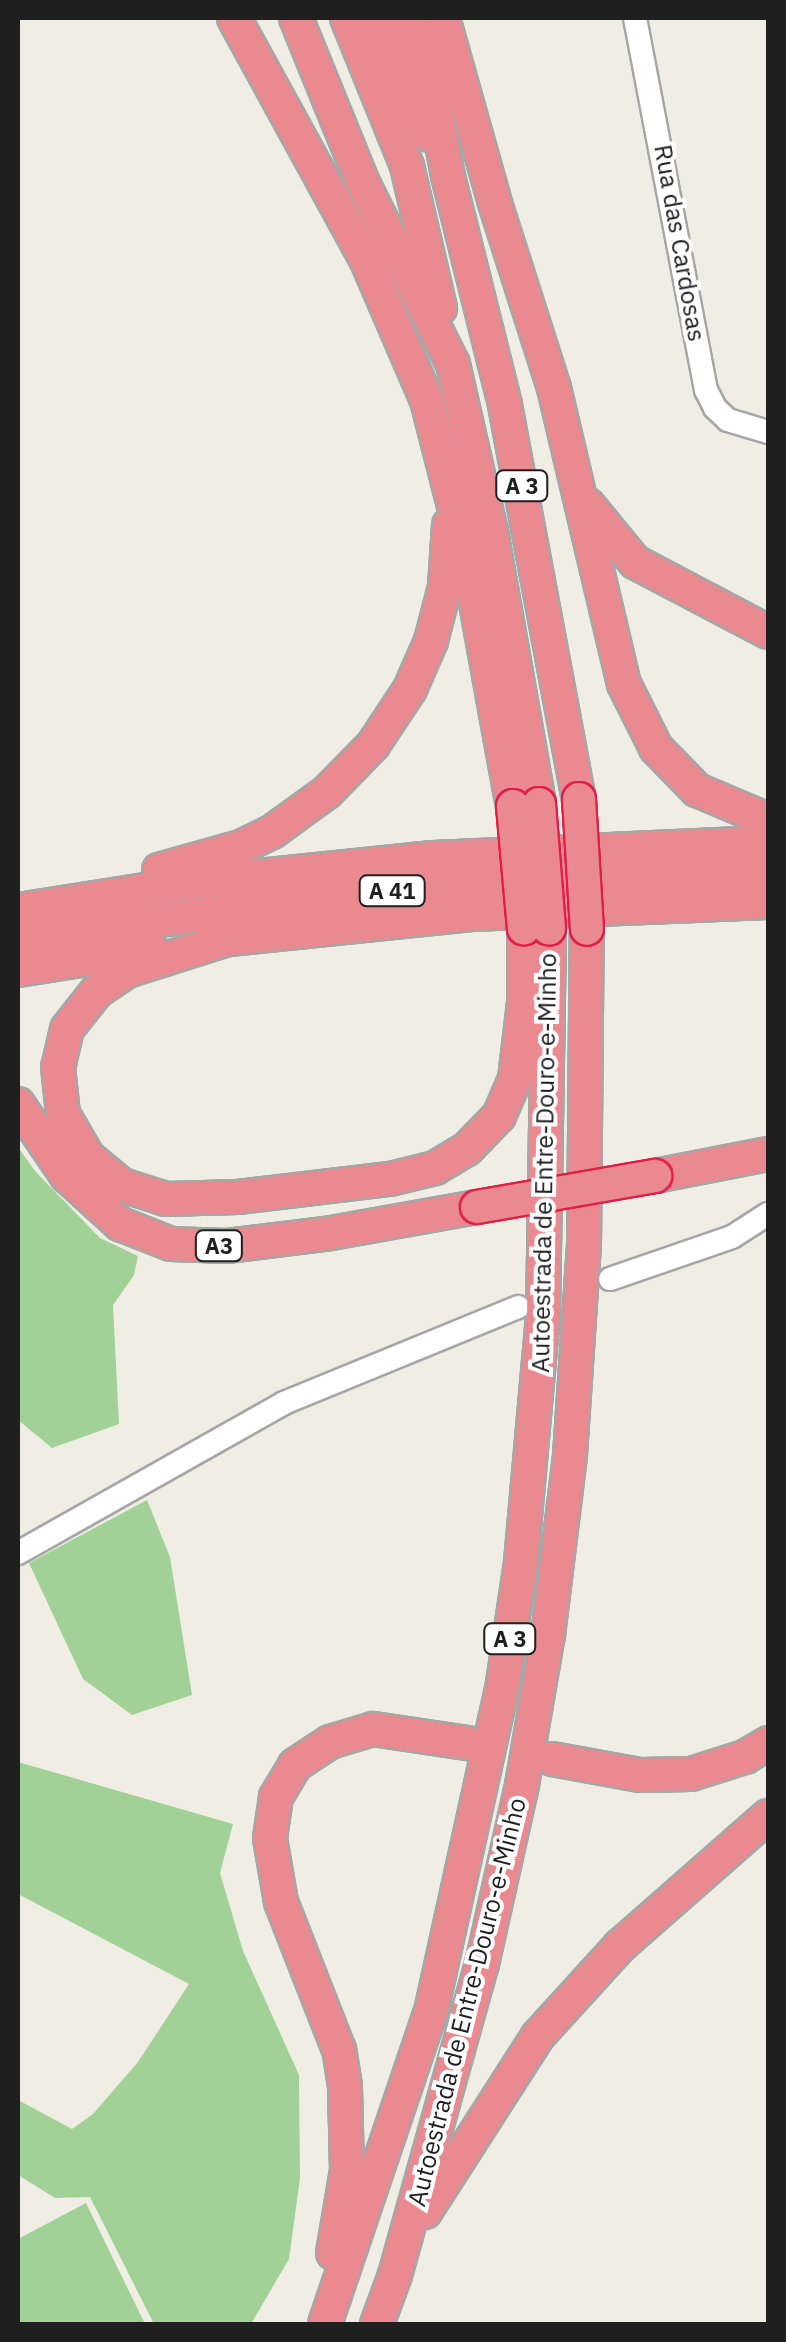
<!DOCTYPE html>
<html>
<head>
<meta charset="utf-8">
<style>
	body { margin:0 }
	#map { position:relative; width:786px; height:2342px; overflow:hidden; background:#f0eee4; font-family:"IBM Plex Sans",sans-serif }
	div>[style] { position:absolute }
	.forest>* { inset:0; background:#a1d197 }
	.roads { filter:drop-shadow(2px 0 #a6a6a6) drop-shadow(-2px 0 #a6a6a6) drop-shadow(0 2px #a6a6a6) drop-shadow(0 -2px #a6a6a6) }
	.minor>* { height:22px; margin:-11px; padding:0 11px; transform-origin:11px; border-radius:11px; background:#fff }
	.highway>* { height:32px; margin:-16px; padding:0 16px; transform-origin:16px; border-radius:16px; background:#ea898f }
	.bridges { filter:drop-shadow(2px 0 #e21d48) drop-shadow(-2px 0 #e21d48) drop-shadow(0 2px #e21d48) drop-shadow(0 -2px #e21d48) }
	.highway-bridge>* { height:32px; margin:-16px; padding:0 16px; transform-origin:16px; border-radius:16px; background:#ea898f }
	span { translate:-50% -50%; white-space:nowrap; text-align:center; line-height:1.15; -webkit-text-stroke:8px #fff; paint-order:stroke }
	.shield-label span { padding:2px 8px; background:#fff; border:2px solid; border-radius:8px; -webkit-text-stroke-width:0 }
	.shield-label { font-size:22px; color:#1f1f1f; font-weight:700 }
	.street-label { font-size:25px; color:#1f1f1f }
	.frame { position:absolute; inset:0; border:20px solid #1f1f1f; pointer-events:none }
</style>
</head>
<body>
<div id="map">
	<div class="forest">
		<i style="clip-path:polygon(18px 1147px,35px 1171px,100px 1238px,138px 1256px,134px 1275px,113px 1305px,119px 1424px,52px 1448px,18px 1420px)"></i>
		<i style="clip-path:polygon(147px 1500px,170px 1557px,192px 1695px,132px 1715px,83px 1679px,29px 1563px)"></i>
		<i style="clip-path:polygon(18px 1762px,233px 1824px,220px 1873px,243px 1951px,299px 2075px,300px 2178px,289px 2259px,251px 2324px,154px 2324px,90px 2197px,55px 2198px,18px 2175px,18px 2100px,72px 2129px,93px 2114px,138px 2062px,189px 1984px,18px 1894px)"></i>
		<i style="clip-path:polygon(86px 2203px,145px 2324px,18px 2324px,18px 2239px)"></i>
	</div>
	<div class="roads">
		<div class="minor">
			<i style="left:635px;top:18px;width:379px;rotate:79.2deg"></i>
			<i style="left:706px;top:390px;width:20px;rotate:63deg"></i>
			<i style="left:715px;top:408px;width:18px;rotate:43deg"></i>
			<i style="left:728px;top:420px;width:42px;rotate:16.7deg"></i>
			<i style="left:610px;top:1279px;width:129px;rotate:-19deg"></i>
			<i style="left:732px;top:1237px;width:43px;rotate:-32.6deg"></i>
			<i style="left:18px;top:1553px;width:305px;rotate:-29.4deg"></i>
			<i style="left:284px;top:1403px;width:253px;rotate:-22.3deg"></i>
		</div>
		<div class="highway">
			<i style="left:234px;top:18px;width:277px;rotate:61.3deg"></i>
			<i style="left:367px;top:261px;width:151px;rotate:66.7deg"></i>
			<i style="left:427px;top:400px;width:170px;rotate:75.7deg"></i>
			<i style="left:469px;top:565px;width:245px;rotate:79.7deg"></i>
			<i style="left:296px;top:18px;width:178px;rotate:67.9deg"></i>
			<i style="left:363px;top:183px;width:202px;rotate:63.6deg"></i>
			<i style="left:453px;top:364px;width:171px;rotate:77.2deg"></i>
			<i style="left:491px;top:531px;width:277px;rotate:80deg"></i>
			<i style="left:347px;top:18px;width:160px;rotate:67.9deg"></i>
			<i style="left:407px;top:166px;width:146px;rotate:76.9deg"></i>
			<i style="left:379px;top:18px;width:127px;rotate:66.9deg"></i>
			<i style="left:409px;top:18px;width:71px;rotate:72.1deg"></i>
			<i style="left:431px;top:86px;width:92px;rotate:79.3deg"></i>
			<i style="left:448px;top:176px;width:236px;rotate:76deg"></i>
			<i style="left:505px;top:405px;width:401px;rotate:79.4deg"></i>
			<i style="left:443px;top:18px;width:189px;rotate:74.3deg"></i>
			<i style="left:494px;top:200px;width:197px;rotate:72.3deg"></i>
			<i style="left:554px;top:388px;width:304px;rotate:76.7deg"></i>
			<i style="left:624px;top:684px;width:72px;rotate:63.4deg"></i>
			<i style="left:656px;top:748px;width:59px;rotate:45.7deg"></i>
			<i style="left:697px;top:790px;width:77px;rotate:22.9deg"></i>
			<i style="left:588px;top:505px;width:74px;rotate:50.5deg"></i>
			<i style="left:635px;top:562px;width:150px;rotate:27.8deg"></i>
			<i style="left:159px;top:870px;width:85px;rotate:-15.7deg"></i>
			<i style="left:241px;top:847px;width:34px;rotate:-26deg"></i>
			<i style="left:272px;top:832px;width:68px;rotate:-36deg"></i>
			<i style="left:327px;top:792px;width:66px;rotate:-45.6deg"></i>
			<i style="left:373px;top:745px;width:67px;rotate:-56.5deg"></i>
			<i style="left:410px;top:689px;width:52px;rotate:-66.4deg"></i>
			<i style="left:431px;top:641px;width:56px;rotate:-75.5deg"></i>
			<i style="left:445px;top:587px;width:62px;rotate:-86.3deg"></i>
			<i style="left:18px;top:910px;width:175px;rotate:-8.9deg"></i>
			<i style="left:191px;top:883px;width:243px;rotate:-5.9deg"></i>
			<i style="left:433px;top:858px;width:335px;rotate:-2.6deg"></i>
			<i style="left:231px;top:938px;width:109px;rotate:162.4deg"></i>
			<i style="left:127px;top:971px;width:36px;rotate:146deg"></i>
			<i style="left:97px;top:991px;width:48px;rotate:128.3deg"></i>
			<i style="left:67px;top:1029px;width:39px;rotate:103deg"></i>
			<i style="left:58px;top:1067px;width:47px;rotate:83.9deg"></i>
			<i style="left:63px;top:1114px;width:50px;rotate:59.8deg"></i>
			<i style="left:88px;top:1157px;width:44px;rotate:39.5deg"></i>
			<i style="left:122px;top:1185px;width:46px;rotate:17.7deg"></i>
			<i style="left:166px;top:1199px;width:72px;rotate:-1.6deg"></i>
			<i style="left:238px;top:1197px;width:153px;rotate:-6.8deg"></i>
			<i style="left:390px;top:1179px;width:46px;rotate:-13.7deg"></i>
			<i style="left:435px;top:1168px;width:37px;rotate:-31deg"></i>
			<i style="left:467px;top:1149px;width:46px;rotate:-45.9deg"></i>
			<i style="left:499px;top:1116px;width:40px;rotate:-66.6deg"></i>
			<i style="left:515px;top:1079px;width:78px;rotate:-83.3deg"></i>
			<i style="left:524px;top:1002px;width:73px;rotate:-90deg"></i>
			<i style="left:18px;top:939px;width:342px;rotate:-7.6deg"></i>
			<i style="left:357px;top:894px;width:271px;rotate:-3.8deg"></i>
			<i style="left:627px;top:876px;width:141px;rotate:-1.2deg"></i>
			<i style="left:210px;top:941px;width:263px;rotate:-5.9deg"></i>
			<i style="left:472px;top:914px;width:296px;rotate:-2.3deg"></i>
			<i style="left:18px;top:970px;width:135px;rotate:-9deg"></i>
			<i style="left:18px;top:1104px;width:87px;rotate:55.8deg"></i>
			<i style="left:67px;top:1176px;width:72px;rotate:42.2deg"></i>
			<i style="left:120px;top:1224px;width:55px;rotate:21.4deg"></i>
			<i style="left:171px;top:1244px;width:56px;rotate:2deg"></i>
			<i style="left:227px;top:1246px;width:105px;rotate:-7.1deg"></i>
			<i style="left:331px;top:1233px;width:148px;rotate:-10.1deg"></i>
			<i style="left:655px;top:1176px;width:115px;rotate:-11deg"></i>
			<i style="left:552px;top:1759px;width:89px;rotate:10.3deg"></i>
			<i style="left:640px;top:1775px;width:51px;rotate:-1.1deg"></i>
			<i style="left:691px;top:1774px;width:57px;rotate:-17.5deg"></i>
			<i style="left:745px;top:1757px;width:27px;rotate:-31deg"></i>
			<i style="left:425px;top:2212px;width:209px;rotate:-57.3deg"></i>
			<i style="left:538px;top:2036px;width:122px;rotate:-47.7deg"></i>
			<i style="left:620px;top:1946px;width:197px;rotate:-41.3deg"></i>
			<i style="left:333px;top:2253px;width:84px;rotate:-80.4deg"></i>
			<i style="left:347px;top:2170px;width:84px;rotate:-91.4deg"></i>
			<i style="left:345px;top:2086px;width:36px;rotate:-99deg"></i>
			<i style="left:339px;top:2050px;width:159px;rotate:-111.4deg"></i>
			<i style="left:281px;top:1902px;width:65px;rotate:-99.8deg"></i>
			<i style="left:270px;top:1838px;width:41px;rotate:-81.7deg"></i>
			<i style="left:276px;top:1797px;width:37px;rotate:-59deg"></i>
			<i style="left:295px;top:1765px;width:42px;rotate:-33.3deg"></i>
			<i style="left:330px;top:1742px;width:45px;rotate:-16.8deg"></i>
			<i style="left:373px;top:1729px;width:95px;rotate:8.5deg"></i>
			<i style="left:325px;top:2324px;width:335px;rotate:-71.3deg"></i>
			<i style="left:432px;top:2007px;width:332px;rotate:-77.6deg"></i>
			<i style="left:503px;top:1683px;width:122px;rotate:-81.5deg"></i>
			<i style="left:521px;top:1562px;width:246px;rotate:-84.9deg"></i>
			<i style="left:543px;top:1317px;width:388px;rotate:-89.1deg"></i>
			<i style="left:377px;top:2324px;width:52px;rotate:-69.8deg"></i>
			<i style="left:395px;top:2275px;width:323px;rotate:-74.4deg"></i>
			<i style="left:482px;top:1964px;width:183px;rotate:-77.4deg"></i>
			<i style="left:522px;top:1785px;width:152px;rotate:-80.2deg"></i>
			<i style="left:548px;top:1635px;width:181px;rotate:-83deg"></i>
			<i style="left:570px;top:1455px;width:210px;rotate:-86.2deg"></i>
			<i style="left:584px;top:1245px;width:316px;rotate:-89.5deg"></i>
		</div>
	</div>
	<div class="bridges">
		<div class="highway-bridge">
			<i style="left:579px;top:799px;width:130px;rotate:86.5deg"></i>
			<i style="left:539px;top:804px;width:125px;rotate:85.4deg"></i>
			<i style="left:513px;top:806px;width:123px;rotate:84.9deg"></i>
			<i style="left:477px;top:1207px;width:181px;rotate:-9.9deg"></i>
		</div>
	</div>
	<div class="shield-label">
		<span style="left:522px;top:486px">A 3</span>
		<span style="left:392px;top:891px">A 41</span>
		<span style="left:219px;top:1246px">A3</span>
		<span style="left:510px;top:1639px">A 3</span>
	</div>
	<div class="street-label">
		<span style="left:680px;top:243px;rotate:80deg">Rua das Cardosas</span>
		<span style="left:544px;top:1163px;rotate:-89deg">Autoestrada de Entre-Douro-e-Minho</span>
		<span style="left:467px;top:2002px;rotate:-76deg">Autoestrada de Entre-Douro-e-Minho</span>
	</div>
	<div class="frame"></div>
</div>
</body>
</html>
